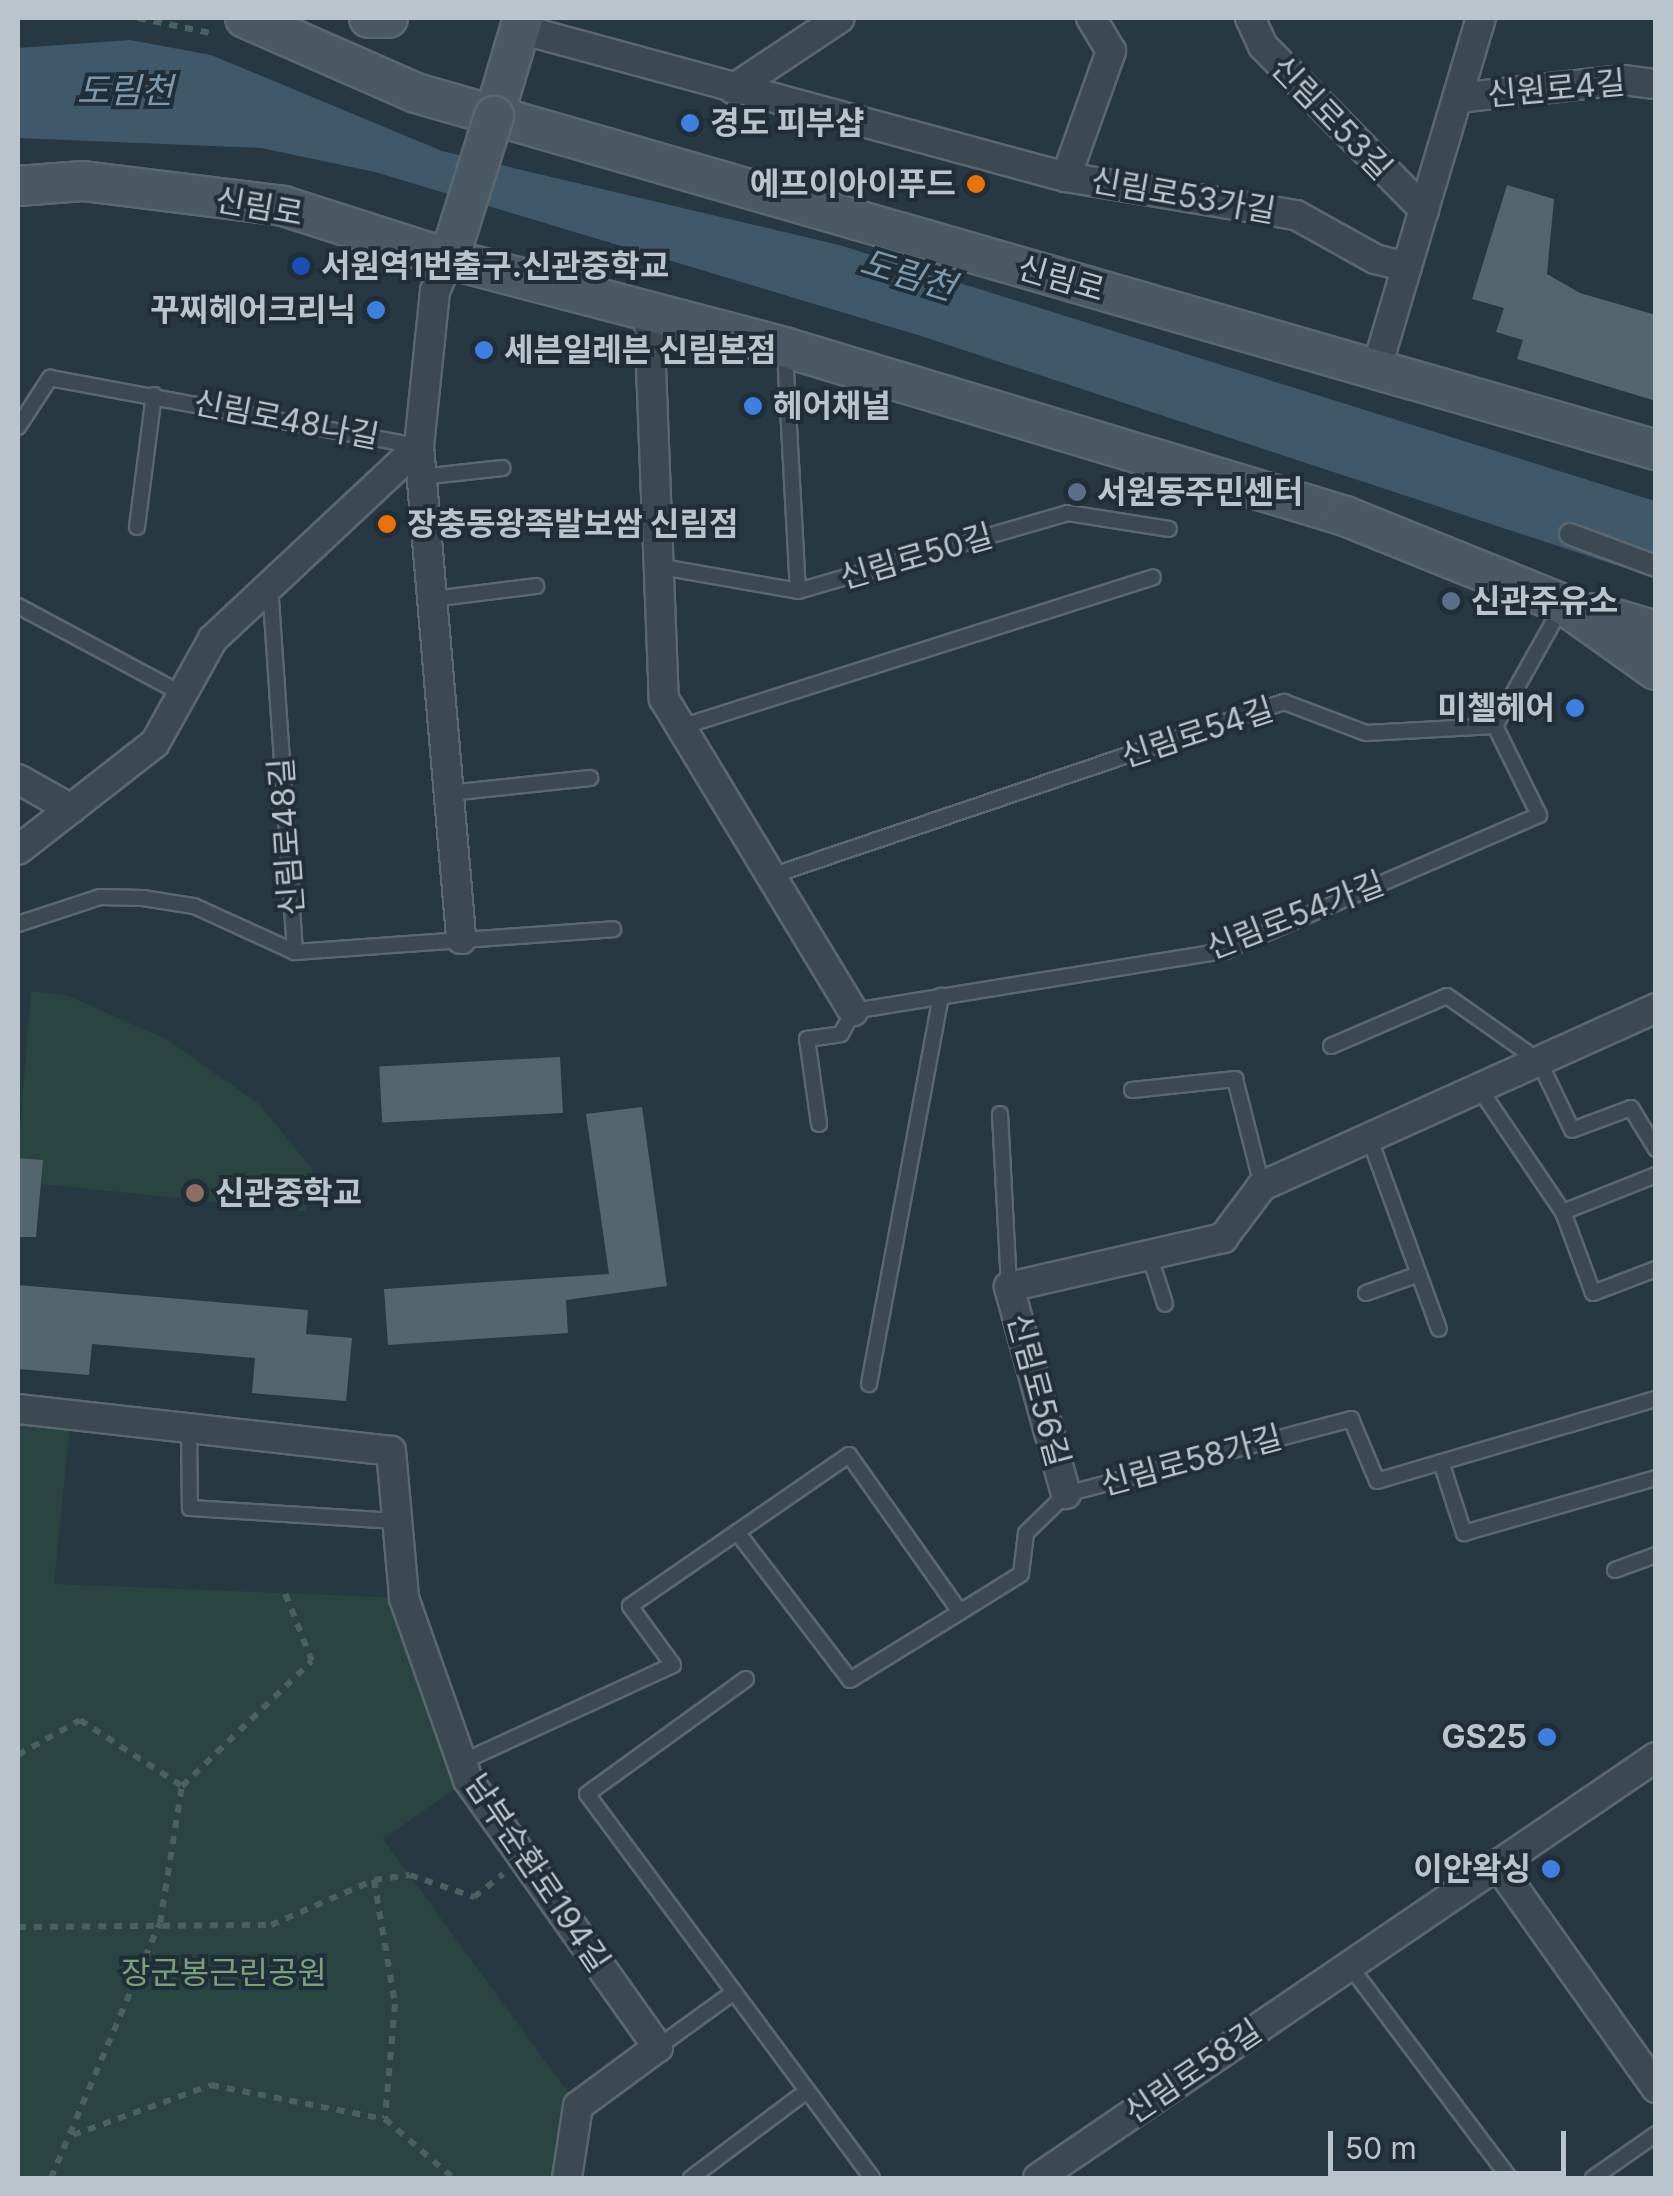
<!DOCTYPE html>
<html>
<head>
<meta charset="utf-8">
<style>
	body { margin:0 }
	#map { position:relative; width:1673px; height:2196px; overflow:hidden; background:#283843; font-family:Inter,"Noto Sans KR",sans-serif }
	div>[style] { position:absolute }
	.green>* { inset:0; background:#2a4442 }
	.water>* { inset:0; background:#3f596b }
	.building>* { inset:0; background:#54656f; transform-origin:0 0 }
	.path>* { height:6px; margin-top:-3px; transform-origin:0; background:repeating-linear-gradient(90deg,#4b6160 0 8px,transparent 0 16px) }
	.roads { filter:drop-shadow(2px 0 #5b6770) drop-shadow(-2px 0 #5b6770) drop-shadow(0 2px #5b6770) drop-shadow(0 -2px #5b6770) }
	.service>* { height:14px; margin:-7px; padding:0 7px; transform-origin:7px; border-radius:7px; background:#3d4952 }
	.pedestrian>* { height:20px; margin:-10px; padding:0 10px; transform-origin:10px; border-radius:10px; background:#3d4952 }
	.minor>* { height:28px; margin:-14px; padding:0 14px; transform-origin:14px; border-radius:14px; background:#3d4952 }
	.secondary>* { height:38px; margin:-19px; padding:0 19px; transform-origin:19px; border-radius:19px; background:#4b5965 }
	.bridges { filter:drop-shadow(2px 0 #5b6770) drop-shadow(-2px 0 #5b6770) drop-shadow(0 2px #5b6770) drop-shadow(0 -2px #5b6770) }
	.secondary-bridge>* { height:38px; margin:-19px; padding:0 19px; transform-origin:19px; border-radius:19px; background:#4b5965 }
	.dots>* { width:28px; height:28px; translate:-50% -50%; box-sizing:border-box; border:5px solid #212e38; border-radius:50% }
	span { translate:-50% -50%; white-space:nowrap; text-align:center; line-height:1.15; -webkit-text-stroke:8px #212e38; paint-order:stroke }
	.street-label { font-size:32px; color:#bac4cc }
	.poi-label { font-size:32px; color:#bac4cc; font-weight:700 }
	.left { translate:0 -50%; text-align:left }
	.right { translate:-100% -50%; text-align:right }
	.park-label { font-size:32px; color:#79a17c }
	.water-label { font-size:35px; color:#7c99ad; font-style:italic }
	.frame { position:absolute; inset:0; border:20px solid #bac4cc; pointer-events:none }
	.scale { position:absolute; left:1328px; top:2131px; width:238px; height:45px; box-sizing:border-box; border:5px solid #bac4cc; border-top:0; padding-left:12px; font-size:30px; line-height:35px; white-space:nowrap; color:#bac4cc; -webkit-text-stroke:8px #212e38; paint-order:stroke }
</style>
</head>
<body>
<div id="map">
	<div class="green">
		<i style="clip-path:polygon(31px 991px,68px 996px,166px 1039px,259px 1104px,312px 1169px,306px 1211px,41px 1184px,42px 1161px,18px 1158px)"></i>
		<i style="clip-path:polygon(18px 1409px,71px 1415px,54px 1584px,404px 1598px,468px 1780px,383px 1839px,578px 2106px,567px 2178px,18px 2178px)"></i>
	</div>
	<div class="water">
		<i style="clip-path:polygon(130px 40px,211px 55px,442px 151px,839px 245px,1655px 501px,1655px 578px,918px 335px,375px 172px,261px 148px,18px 138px,18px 48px)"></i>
	</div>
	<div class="building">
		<i style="clip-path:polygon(1507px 185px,1554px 199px,1547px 274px,1580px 293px,1656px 315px,1656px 401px,1517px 359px,1523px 340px,1496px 332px,1504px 308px,1472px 299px)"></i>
		<i style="left:560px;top:1057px;width:56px;height:181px;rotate:87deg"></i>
		<i style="clip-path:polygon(642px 1107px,667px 1286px,566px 1300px,568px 1333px,388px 1345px,384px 1289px,609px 1274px,586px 1114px)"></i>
		<i style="clip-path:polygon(18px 1158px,43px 1160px,36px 1237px,18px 1237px)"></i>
		<i style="clip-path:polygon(18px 1285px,308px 1310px,306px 1334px,352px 1338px,346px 1401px,252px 1393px,255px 1358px,92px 1344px,89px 1375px,18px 1369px)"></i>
	</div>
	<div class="path">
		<i style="left:138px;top:18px;width:79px;rotate:11.7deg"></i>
		<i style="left:18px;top:1755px;width:71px;rotate:-29.4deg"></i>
		<i style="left:80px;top:1720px;width:121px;rotate:32.9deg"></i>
		<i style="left:374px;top:1880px;width:126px;rotate:80.4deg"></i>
		<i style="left:395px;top:2004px;width:115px;rotate:95deg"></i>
		<i style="left:385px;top:2119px;width:90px;rotate:40.9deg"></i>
		<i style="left:18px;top:1927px;width:253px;rotate:-0.5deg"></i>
		<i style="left:271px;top:1925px;width:112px;rotate:-23.6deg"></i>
		<i style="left:374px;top:1880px;width:36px;rotate:-8deg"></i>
		<i style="left:410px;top:1875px;width:68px;rotate:19deg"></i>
		<i style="left:474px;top:1897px;width:37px;rotate:-38deg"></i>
		<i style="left:73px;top:2135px;width:147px;rotate:-19.9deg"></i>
		<i style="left:211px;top:2085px;width:177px;rotate:11.1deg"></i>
		<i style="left:51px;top:2178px;width:277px;rotate:-66.9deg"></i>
		<i style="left:160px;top:1923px;width:139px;rotate:-80.9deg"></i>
		<i style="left:182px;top:1786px;width:180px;rotate:-43.9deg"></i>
		<i style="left:312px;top:1661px;width:73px;rotate:-111.7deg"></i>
	</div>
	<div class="roads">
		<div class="service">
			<i style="left:785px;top:352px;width:239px;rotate:86.9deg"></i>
			<i style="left:18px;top:427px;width:59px;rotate:-56.9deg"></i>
			<i style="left:50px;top:378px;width:374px;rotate:10.5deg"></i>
			<i style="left:421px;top:477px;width:82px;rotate:-6.3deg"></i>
			<i style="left:137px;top:527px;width:133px;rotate:-82.7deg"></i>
			<i style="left:662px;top:567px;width:138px;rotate:10deg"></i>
			<i style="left:798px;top:591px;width:281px;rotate:-16.1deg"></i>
			<i style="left:1068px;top:513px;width:102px;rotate:9deg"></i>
			<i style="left:270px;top:585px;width:368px;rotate:86.1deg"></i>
			<i style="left:295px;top:952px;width:319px;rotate:-4.1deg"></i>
			<i style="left:432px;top:599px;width:105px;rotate:-7.1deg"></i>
			<i style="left:18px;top:606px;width:186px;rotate:28.2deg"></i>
			<i style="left:681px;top:727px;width:495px;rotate:-17.6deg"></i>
			<i style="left:449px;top:793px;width:142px;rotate:-6.1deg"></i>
			<i style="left:771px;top:876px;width:542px;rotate:-18.74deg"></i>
			<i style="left:1284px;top:702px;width:88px;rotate:20.7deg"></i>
			<i style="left:1366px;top:733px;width:129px;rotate:-3.1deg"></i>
			<i style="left:1495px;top:726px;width:139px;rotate:-60.7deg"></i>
			<i style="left:18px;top:924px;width:86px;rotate:-18.2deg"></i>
			<i style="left:100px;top:897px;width:43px;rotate:1.3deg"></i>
			<i style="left:143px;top:898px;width:52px;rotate:8.9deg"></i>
			<i style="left:194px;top:906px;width:111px;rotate:24.5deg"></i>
			<i style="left:1331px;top:1046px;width:126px;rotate:-23.3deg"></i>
			<i style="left:1447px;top:996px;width:113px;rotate:35.2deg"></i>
			<i style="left:1539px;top:1061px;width:76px;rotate:64.4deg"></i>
			<i style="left:1572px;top:1130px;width:63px;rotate:-20.4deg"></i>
			<i style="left:1631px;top:1108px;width:48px;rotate:58.6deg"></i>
			<i style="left:1479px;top:1088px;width:150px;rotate:55.9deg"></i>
			<i style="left:1563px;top:1212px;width:86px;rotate:69.7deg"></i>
			<i style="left:1593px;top:1293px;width:67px;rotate:-20.9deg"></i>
			<i style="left:1132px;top:1090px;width:104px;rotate:-6.1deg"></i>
			<i style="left:1235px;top:1079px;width:110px;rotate:75.8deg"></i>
			<i style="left:1000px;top:1114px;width:173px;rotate:87deg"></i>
			<i style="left:819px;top:1124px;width:86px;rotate:-98deg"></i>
			<i style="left:807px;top:1039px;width:34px;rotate:-8deg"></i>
			<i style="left:841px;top:1034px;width:26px;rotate:-62deg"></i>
			<i style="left:853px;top:1011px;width:377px;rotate:-9.2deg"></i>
			<i style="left:1225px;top:951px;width:342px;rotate:-23.4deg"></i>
			<i style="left:1539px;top:815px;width:99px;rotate:-116.3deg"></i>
			<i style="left:1369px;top:1137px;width:204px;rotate:70deg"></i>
			<i style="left:1563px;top:1212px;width:100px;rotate:-21.7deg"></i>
			<i style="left:1151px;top:1260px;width:46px;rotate:72.3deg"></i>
			<i style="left:1366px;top:1293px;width:56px;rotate:-19.7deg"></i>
			<i style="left:869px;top:1384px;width:395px;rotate:-79.5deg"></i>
			<i style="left:189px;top:1429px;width:79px;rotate:89.3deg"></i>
			<i style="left:190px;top:1508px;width:207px;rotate:3.6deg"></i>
			<i style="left:1441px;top:1462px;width:75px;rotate:72.1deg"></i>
			<i style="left:1464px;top:1533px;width:200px;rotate:-16deg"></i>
			<i style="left:737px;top:1532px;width:186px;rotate:52.6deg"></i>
			<i style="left:850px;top:1680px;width:129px;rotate:-31.7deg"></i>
			<i style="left:1615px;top:1570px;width:44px;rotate:-20.1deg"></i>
			<i style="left:746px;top:1679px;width:196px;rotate:144.1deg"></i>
			<i style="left:587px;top:1794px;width:478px;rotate:53.4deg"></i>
			<i style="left:462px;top:1762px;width:232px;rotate:-24.7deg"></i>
			<i style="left:673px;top:1665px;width:73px;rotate:-126.1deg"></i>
			<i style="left:630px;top:1606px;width:266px;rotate:-34.6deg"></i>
			<i style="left:849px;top:1455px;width:192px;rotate:54.7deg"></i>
			<i style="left:960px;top:1612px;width:72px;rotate:-31.9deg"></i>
			<i style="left:1021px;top:1574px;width:41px;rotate:-83deg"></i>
			<i style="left:1026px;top:1533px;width:56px;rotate:-44.3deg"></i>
			<i style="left:1066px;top:1494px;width:295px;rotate:-14.7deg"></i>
			<i style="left:1351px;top:1419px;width:67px;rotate:67.2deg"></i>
			<i style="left:1377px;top:1481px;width:291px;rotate:-16.4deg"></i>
			<i style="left:1349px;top:1965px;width:266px;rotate:53deg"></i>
			<i style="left:658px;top:2047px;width:94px;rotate:-35.9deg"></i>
			<i style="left:691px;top:2178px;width:145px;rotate:-36.9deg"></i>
			<i style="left:1593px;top:2178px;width:77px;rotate:-34.9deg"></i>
		</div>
		<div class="pedestrian">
			<i style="left:1570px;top:534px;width:92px;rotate:20.4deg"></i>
		</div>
		<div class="minor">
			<i style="left:1250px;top:18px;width:31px;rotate:65deg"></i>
			<i style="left:1263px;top:46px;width:230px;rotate:45.5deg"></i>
			<i style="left:520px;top:29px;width:566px;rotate:15.17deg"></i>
			<i style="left:1066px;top:177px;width:233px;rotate:9.4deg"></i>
			<i style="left:1296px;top:215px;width:90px;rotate:29.1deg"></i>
			<i style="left:1375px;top:259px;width:33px;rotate:14deg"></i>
			<i style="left:733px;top:89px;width:128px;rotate:-33.6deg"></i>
			<i style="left:1457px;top:98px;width:167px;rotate:-6.2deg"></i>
			<i style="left:1623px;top:80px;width:33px;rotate:7deg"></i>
			<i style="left:1066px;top:177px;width:134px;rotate:-70.3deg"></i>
			<i style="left:1111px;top:51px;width:39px;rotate:-121deg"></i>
			<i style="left:649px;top:314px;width:385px;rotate:87.8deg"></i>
			<i style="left:664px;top:699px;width:365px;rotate:58.8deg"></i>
			<i style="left:1376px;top:370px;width:367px;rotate:-73.4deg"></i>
			<i style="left:419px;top:446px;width:495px;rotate:85.1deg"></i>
			<i style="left:18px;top:779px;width:61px;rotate:29.5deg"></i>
			<i style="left:18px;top:850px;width:174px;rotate:-38deg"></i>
			<i style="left:155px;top:743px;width:119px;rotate:-60.9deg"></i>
			<i style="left:213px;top:639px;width:282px;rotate:-43.1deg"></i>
			<i style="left:419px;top:446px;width:156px;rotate:-84.1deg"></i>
			<i style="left:435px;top:291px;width:35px;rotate:-66deg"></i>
			<i style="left:18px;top:1409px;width:375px;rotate:6.4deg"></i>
			<i style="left:391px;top:1451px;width:148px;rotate:84.9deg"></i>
			<i style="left:404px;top:1598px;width:193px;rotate:70.6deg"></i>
			<i style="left:468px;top:1780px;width:328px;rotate:54.6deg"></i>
			<i style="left:658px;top:2047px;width:99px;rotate:143.6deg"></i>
			<i style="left:578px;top:2106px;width:73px;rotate:98.7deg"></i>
			<i style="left:1066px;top:1494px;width:215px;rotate:-105.4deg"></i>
			<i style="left:1009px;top:1287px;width:220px;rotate:-12.9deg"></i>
			<i style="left:1223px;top:1238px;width:65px;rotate:-53.1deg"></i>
			<i style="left:1262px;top:1186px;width:432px;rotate:-24.3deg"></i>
			<i style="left:1497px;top:1864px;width:275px;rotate:54.6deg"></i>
			<i style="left:1038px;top:2178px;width:748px;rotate:-34.26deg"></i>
		</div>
		<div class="secondary">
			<i style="left:245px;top:18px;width:187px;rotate:23.7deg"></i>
			<i style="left:416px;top:93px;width:1290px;rotate:16.06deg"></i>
			<i style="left:369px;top:18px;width:19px"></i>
			<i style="left:494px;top:116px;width:102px;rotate:-73.5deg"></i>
			<i style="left:449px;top:259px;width:346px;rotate:14.7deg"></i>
			<i style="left:784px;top:347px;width:586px;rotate:16.76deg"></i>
			<i style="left:1345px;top:516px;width:235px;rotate:22deg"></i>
			<i style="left:1563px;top:604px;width:114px;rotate:35.4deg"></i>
			<i style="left:1595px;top:613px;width:64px;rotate:16.4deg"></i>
		</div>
	</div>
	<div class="bridges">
		<div class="secondary-bridge">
			<i style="left:18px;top:186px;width:65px;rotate:-4.4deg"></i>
			<i style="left:83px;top:181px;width:202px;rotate:7.1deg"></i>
			<i style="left:283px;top:206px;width:174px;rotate:17.7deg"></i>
			<i style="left:449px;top:259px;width:150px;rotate:-72.5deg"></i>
		</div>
	</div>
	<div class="dots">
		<i style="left:690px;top:123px;background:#3f7fe0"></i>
		<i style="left:976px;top:184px;background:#e8710a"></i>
		<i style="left:301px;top:266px;background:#1a4fb4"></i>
		<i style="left:376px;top:310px;background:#3f7fe0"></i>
		<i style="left:484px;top:350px;background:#3f7fe0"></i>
		<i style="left:753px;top:406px;background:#3f7fe0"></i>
		<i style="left:1077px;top:492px;background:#5c6f8a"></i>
		<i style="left:387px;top:524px;background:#e8710a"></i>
		<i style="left:1451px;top:601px;background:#5c6f8a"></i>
		<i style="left:1575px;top:708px;background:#3f7fe0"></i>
		<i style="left:195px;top:1193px;background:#8d6e63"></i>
		<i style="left:1547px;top:1737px;background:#3f7fe0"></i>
		<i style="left:1551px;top:1869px;background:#3f7fe0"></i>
	</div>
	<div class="street-label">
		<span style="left:1556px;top:89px;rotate:-5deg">신원로4길</span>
		<span style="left:1331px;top:118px;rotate:46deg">신림로53길</span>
		<span style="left:1183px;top:196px;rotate:10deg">신림로53가길</span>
		<span style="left:259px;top:207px;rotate:10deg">신림로</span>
		<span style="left:1061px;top:279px;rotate:16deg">신림로</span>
		<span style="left:286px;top:420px;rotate:11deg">신림로48나길</span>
		<span style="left:916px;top:557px;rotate:-16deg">신림로50길</span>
		<span style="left:1197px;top:733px;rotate:-18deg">신림로54길</span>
		<span style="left:287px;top:837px;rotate:-94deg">신림로48길</span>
		<span style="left:1295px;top:916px;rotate:-21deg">신림로54가길</span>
		<span style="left:1038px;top:1390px;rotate:75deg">신림로56길</span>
		<span style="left:1191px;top:1461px;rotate:-15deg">신림로58가길</span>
		<span style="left:537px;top:1873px;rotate:56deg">남부순환로194길</span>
		<span style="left:1193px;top:2072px;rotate:-34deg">신림로58길</span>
	</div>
	<div class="poi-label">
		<span class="left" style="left:710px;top:123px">경도 피부샵</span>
		<span class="right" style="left:956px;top:184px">에프이아이푸드</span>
		<span class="left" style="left:321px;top:266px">서원역1번출구.신관중학교</span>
		<span class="right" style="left:356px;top:310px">꾸찌헤어크리닉</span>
		<span class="left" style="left:504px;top:350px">세븐일레븐 신림본점</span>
		<span class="left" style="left:773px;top:406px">헤어채널</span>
		<span class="left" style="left:1097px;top:492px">서원동주민센터</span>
		<span class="left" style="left:407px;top:524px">장충동왕족발보쌈 신림점</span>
		<span class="left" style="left:1471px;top:601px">신관주유소</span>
		<span class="right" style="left:1555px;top:708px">미첼헤어</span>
		<span class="left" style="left:215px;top:1193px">신관중학교</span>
		<span class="right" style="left:1527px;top:1737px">GS25</span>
		<span class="right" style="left:1531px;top:1869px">이안왁싱</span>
	</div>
	<div class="park-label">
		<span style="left:224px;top:1973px">장군봉근린공원</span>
	</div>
	<div class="water-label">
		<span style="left:125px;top:90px">도림천</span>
		<span style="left:908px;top:274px;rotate:17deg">도림천</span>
	</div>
	<div class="frame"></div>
	<div class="scale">50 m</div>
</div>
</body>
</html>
